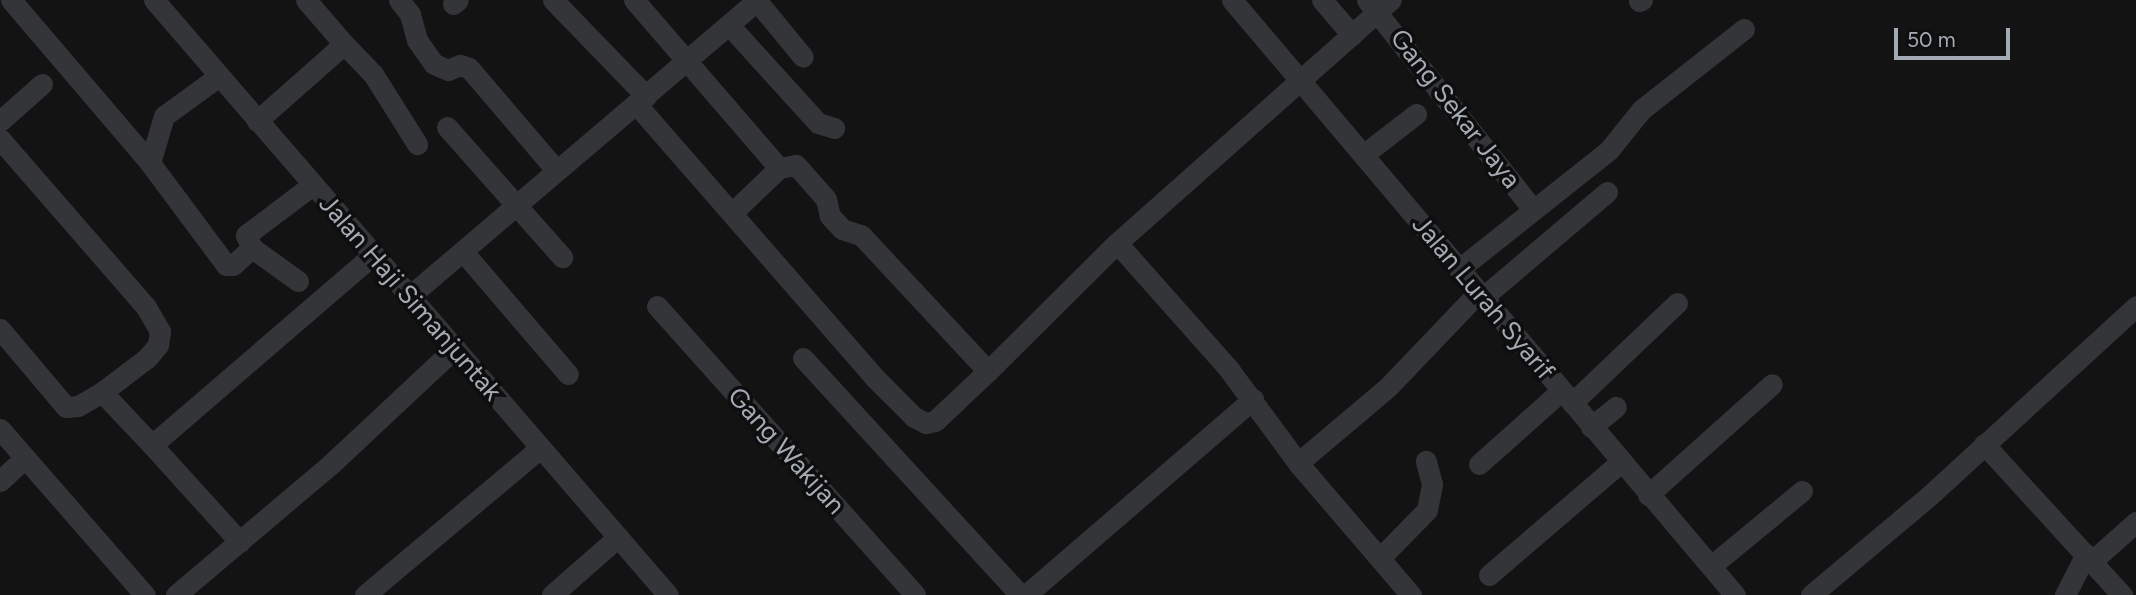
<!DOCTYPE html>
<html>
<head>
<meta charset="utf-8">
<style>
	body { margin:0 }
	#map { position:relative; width:2136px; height:595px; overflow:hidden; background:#131314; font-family:Figtree,sans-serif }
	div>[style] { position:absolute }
	.minor>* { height:21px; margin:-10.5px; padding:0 10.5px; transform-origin:10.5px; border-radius:10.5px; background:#343539 }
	span { translate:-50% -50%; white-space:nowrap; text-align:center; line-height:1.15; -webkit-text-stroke:7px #0e0e0f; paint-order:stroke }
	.street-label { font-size:26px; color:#a5abb4 }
	.scale { position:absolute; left:1894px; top:28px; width:116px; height:32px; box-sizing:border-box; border:4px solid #a5abb4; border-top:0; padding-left:9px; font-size:21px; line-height:24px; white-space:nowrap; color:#a5abb4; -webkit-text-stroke:5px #0e0e0f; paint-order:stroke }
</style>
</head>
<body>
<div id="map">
	<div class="minor">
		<i style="left:11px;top:0;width:214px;rotate:49.5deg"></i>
		<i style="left:150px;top:163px;width:127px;rotate:53.3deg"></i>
		<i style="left:226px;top:265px;width:7px"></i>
		<i style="left:233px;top:265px;width:25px;rotate:-42deg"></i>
		<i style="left:154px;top:0;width:786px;rotate:49.18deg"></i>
		<i style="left:399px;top:0;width:18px;rotate:52deg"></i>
		<i style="left:410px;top:14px;width:27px;rotate:75deg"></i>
		<i style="left:417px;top:40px;width:29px;rotate:55deg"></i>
		<i style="left:434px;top:64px;width:15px;rotate:23deg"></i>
		<i style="left:448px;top:70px;width:13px;rotate:-23deg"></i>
		<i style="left:460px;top:65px;width:9px;rotate:18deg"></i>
		<i style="left:469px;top:68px;width:134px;rotate:49.5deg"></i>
		<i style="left:553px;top:0;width:134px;rotate:45.9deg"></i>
		<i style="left:634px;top:0;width:222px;rotate:49.2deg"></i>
		<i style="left:779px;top:168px;width:17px;rotate:-10deg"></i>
		<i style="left:796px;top:165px;width:45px;rotate:48.6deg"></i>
		<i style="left:826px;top:199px;width:17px;rotate:77deg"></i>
		<i style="left:830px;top:216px;width:18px;rotate:47deg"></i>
		<i style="left:842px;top:229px;width:20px;rotate:18deg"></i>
		<i style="left:861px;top:235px;width:186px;rotate:47deg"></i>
		<i style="left:1232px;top:0;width:779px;rotate:49.79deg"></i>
		<i style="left:1322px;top:0;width:46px;rotate:49.4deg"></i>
		<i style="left:1367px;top:0;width:265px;rotate:51.6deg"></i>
		<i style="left:757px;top:1px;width:72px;rotate:50.6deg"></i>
		<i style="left:1639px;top:1px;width:3px;rotate:-18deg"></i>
		<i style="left:453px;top:4px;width:6px;rotate:-39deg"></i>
		<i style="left:729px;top:25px;width:132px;rotate:47.8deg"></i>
		<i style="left:818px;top:123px;width:17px;rotate:17deg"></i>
		<i style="left:344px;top:44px;width:42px;rotate:46deg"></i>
		<i style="left:373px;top:74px;width:83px;rotate:57.8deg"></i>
		<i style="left:637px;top:105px;width:361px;rotate:48.9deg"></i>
		<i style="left:874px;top:377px;width:57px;rotate:45deg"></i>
		<i style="left:914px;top:417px;width:13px;rotate:27deg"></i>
		<i style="left:926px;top:423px;width:9px;rotate:-13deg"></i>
		<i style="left:935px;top:421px;width:73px;rotate:-43.3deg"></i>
		<i style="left:988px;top:371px;width:182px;rotate:-44.8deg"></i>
		<i style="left:1117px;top:243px;width:366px;rotate:-41.6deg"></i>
		<i style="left:0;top:121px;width:56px;rotate:-41.4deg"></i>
		<i style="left:257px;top:121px;width:116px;rotate:-41.5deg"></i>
		<i style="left:344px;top:44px;width:58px;rotate:-130.8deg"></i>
		<i style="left:447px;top:127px;width:174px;rotate:48.5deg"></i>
		<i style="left:0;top:139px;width:223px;rotate:49deg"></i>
		<i style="left:146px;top:307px;width:28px;rotate:60deg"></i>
		<i style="left:160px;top:331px;width:14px;rotate:98deg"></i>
		<i style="left:158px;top:345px;width:17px;rotate:130deg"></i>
		<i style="left:147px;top:358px;width:56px;rotate:142.9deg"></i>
		<i style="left:1363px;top:155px;width:67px;rotate:-37.7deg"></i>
		<i style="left:150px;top:163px;width:49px;rotate:-73.4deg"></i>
		<i style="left:164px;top:116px;width:68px;rotate:-36deg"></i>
		<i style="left:732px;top:213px;width:65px;rotate:-43.8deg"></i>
		<i style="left:1117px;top:243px;width:167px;rotate:48.4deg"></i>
		<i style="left:1228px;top:368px;width:118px;rotate:53.6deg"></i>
		<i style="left:465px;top:254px;width:158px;rotate:49.4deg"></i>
		<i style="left:1459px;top:269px;width:191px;rotate:-38.4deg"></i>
		<i style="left:1609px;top:150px;width:51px;rotate:-51.3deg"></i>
		<i style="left:1641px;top:110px;width:131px;rotate:-38.2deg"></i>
		<i style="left:298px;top:281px;width:57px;rotate:-144.3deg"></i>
		<i style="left:252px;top:248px;width:14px;rotate:-115deg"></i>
		<i style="left:246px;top:235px;width:81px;rotate:-37deg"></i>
		<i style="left:412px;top:294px;width:454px;rotate:-40.4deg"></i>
		<i style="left:1482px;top:298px;width:164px;rotate:-40.3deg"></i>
		<i style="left:657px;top:306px;width:387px;rotate:48.2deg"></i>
		<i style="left:0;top:329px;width:102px;rotate:49.8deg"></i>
		<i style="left:66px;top:407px;width:12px;rotate:-5deg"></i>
		<i style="left:78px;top:406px;width:28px;rotate:-30deg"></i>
		<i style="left:102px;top:392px;width:73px;rotate:46.7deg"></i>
		<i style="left:152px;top:445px;width:290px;rotate:-40.7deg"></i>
		<i style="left:803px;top:358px;width:321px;rotate:47.5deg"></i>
		<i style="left:1572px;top:403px;width:145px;rotate:-43.6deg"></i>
		<i style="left:1591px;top:427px;width:32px;rotate:-39deg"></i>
		<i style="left:0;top:429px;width:220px;rotate:48.9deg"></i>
		<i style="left:1984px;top:444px;width:205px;rotate:47.6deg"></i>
		<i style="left:152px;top:445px;width:131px;rotate:47.8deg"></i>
		<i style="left:1479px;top:464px;width:110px;rotate:-41.7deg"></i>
		<i style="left:0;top:481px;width:34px;rotate:-43deg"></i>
		<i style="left:1648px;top:495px;width:166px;rotate:-41.8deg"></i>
		<i style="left:1380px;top:558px;width:67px;rotate:-45.6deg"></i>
		<i style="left:1427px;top:510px;width:26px;rotate:-79deg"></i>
		<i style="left:1432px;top:484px;width:24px;rotate:-105deg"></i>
		<i style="left:2092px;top:561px;width:59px;rotate:-41.6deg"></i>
		<i style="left:1711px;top:566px;width:118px;rotate:-39.5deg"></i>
		<i style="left:1489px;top:575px;width:174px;rotate:-40.6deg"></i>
		<i style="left:176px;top:595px;width:203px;rotate:-40.2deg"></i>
		<i style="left:331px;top:464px;width:170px;rotate:-43.1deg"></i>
		<i style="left:365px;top:595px;width:229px;rotate:-40deg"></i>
		<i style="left:552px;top:595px;width:88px;rotate:-41.3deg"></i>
		<i style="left:1026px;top:595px;width:300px;rotate:-40.8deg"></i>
		<i style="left:1411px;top:595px;width:174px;rotate:-130.6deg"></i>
		<i style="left:1298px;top:463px;width:119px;rotate:-40.2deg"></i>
		<i style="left:1389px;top:386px;width:129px;rotate:-46.3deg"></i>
		<i style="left:1811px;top:595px;width:154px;rotate:-40deg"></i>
		<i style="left:1929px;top:496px;width:281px;rotate:-42.5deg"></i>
		<i style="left:2065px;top:595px;width:46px;rotate:-62.9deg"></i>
	</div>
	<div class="street-label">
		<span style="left:1455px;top:109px;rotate:52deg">Gang Sekar Jaya</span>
		<span style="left:410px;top:298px;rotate:49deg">Jalan Haji Simanjuntak</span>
		<span style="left:1483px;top:298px;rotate:50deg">Jalan Lurah Syarif</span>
		<span style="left:786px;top:451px;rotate:48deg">Gang Wakijan</span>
	</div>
	<div class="scale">50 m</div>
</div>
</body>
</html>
